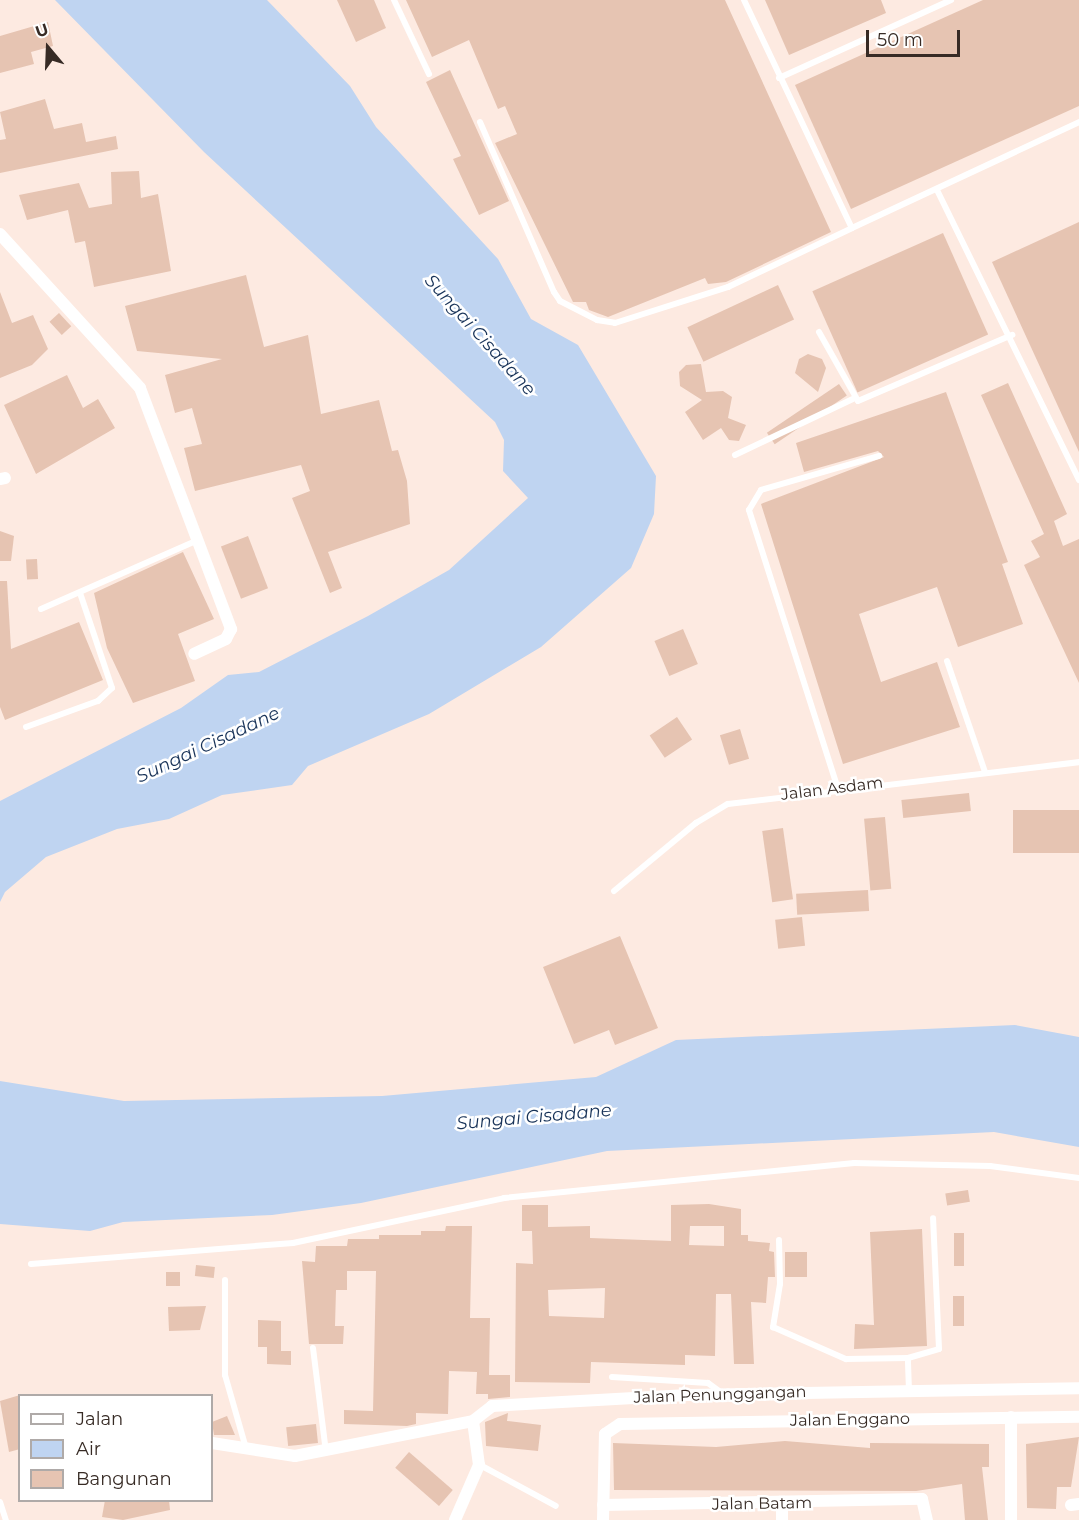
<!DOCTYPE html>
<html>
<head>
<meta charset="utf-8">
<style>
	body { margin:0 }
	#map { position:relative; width:1079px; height:1520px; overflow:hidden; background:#fdeae1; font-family:Montserrat,sans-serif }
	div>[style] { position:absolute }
	.water>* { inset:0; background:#bfd4f1 }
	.building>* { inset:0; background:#e6c4b2; transform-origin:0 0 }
	.service>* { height:6px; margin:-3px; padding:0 3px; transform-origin:3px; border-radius:3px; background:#fff }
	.minor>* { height:12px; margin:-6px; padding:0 6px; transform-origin:6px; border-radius:6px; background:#fff }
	span { translate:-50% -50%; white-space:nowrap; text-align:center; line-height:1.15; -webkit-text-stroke:5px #fff; paint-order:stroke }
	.street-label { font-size:16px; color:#372b25 }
	.water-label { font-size:18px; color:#173258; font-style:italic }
	.legend { position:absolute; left:18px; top:1394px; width:195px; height:108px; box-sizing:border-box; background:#fff; border:2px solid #afaaa8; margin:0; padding:8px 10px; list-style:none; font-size:18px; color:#372b25 }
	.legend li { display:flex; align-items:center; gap:12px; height:30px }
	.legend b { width:30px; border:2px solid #afaaa8 }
	.north { position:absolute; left:18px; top:18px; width:60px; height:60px; -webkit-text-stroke:4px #fff; paint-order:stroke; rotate:341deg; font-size:16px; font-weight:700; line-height:24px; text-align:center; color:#372b25 }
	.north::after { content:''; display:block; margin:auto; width:21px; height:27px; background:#372b25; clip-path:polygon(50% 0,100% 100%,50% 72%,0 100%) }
	.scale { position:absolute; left:866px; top:30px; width:94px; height:27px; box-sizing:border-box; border:3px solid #372b25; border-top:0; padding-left:8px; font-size:18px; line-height:21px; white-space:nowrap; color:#372b25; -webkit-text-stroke:4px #fff; paint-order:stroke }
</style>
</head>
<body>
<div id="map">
	<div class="water">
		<i style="clip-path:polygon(55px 0,267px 0,350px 86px,376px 127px,498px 259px,531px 319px,578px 345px,656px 476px,654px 514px,631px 568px,541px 647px,429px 714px,308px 766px,292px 785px,222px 795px,169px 819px,117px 829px,46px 857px,5px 892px,0 902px,0 801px,181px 708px,228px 675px,259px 672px,368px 616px,449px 570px,528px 498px,503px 471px,504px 440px,495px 422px,204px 152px)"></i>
		<i style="clip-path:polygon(1015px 1025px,1079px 1037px,1079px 1147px,994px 1132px,607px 1151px,361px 1203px,272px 1215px,123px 1222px,90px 1231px,0 1224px,0 1081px,124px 1101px,382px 1096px,596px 1077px,676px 1040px)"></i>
	</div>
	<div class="building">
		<i style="clip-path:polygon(337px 0,374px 0,386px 28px,356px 42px)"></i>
		<i style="clip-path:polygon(406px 0,725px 0,831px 232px,726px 282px,708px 284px,705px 278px,608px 317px,589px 310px,586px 302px,573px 302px,495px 143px,517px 134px,505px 106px,498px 109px,469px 40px,432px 57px)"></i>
		<i style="clip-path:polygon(765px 0,881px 0,886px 13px,789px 55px)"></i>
		<i style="clip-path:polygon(983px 0,1079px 0,1079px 106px,851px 209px,795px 85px)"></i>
		<i style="clip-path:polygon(48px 22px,53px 46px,31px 52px,34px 64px,0 73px,0 36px)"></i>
		<i style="clip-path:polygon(450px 70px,509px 201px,479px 215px,453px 159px,461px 156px,426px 82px)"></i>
		<i style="clip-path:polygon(45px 99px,54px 129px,82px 123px,86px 142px,116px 136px,118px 149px,0 173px,0 140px,6px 139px,0 112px)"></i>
		<i style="clip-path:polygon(139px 171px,141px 198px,158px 194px,171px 271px,94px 287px,85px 241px,75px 243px,68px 210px,27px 220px,19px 195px,79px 183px,89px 208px,112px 204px,111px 172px)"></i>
		<i style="clip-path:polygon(1079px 222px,1079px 452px,992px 262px)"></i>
		<i style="left:943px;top:233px;width:111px;height:143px;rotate:66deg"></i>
		<i style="clip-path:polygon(246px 275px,264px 347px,308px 335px,321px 414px,379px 400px,392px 451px,398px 450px,407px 481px,410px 524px,328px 552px,342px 588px,330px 593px,292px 498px,310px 491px,301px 465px,195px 491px,184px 448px,202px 444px,192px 408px,175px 413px,165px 375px,222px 359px,137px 351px,125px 306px)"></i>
		<i style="left:778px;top:285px;width:38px;height:100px;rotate:65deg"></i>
		<i style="clip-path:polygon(0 292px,12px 323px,33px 315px,48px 349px,32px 365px,0 378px)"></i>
		<i style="left:59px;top:313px;width:18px;height:13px;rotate:47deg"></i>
		<i style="clip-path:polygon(808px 354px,822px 359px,826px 368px,818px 392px,795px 373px,799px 359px)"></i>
		<i style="clip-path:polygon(701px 364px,706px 392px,723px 391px,732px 397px,728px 418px,746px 425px,739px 441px,729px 440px,721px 428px,703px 440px,685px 412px,702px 400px,680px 386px,679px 372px,686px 365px)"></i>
		<i style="clip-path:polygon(67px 375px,83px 408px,98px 399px,115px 428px,36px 474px,4px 405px)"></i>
		<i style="clip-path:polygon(1008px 383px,1067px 514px,1054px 521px,1063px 546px,1079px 539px,1079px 683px,1024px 565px,1040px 557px,1031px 541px,1044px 534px,981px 395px)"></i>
		<i style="left:839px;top:384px;width:14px;height:87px;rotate:56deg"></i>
		<i style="clip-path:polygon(946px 392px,1008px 562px,1002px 564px,1023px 624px,958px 647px,937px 587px,859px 614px,881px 682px,937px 662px,960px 727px,843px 764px,761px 504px,884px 457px,878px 451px,804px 472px,796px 443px)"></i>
		<i style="clip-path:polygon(0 531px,14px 536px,11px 561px,0 561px)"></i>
		<i style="left:248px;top:536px;width:56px;height:29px;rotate:69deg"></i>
		<i style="clip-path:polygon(183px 552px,214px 619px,178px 634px,195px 681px,133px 703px,107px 648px,94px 593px)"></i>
		<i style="left:37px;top:559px;width:20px;height:11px;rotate:87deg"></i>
		<i style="clip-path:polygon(0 581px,7px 581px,11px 649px,79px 622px,103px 680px,5px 720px,0 707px)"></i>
		<i style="left:683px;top:629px;width:38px;height:31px;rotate:67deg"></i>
		<i style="left:677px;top:717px;width:27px;height:33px;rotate:56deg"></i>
		<i style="left:740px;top:729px;width:31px;height:21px;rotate:73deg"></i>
		<i style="left:969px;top:793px;width:18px;height:68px;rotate:84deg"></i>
		<i style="left:1079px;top:810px;width:43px;height:66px;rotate:90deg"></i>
		<i style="left:885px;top:817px;width:72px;height:21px;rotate:85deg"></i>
		<i style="left:783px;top:828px;width:72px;height:21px;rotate:82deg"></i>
		<i style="left:868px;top:890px;width:21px;height:72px;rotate:87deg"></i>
		<i style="left:802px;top:917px;width:29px;height:27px;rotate:84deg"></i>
		<i style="clip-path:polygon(620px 936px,658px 1028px,615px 1045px,609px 1030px,574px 1044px,543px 967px)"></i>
		<i style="left:968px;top:1190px;width:12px;height:23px;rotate:81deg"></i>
		<i style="clip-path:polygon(evenodd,709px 1204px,741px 1209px,741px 1235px,748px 1235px,748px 1241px,770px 1243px,769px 1251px,774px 1252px,775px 1277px,768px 1277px,766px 1303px,751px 1302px,754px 1364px,734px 1364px,731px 1294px,716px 1294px,715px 1356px,685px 1355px,685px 1365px,591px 1362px,590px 1383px,515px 1382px,516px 1263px,533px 1264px,532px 1231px,522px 1231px,522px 1205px,548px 1205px,548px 1227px,590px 1226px,590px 1238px,671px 1241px,671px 1205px,709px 1204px,690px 1226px,724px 1226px,724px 1246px,689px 1245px,690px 1226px,709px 1204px,605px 1288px,604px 1318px,549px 1316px,548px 1290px,605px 1288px)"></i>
		<i style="clip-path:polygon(446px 1226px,472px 1226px,470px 1318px,490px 1318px,489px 1375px,510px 1375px,510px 1397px,488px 1399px,488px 1394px,476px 1394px,477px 1372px,449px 1371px,448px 1414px,416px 1413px,416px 1424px,407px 1426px,344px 1424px,344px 1410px,373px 1411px,376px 1271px,347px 1271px,347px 1290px,336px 1290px,335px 1326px,344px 1326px,343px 1344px,309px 1344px,302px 1261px,315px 1262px,316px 1246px,347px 1246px,348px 1239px,379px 1239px,379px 1235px,421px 1235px,421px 1231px,445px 1231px)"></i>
		<i style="clip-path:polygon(922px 1229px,927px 1346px,854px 1349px,855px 1324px,874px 1325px,870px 1232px)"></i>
		<i style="left:954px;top:1233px;width:10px;height:33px"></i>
		<i style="left:785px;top:1252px;width:22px;height:25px"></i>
		<i style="left:196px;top:1265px;width:19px;height:11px;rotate:6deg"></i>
		<i style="left:166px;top:1272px;width:14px;height:14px"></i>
		<i style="left:953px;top:1296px;width:11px;height:30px"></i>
		<i style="clip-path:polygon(206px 1306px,200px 1330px,169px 1331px,168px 1307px)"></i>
		<i style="clip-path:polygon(258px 1320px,281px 1321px,281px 1351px,291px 1351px,291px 1365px,267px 1364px,267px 1347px,258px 1347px)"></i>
		<i style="clip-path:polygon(20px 1395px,20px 1449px,9px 1452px,0 1401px)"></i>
		<i style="clip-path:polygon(508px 1413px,507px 1421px,541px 1425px,538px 1451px,486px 1446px,485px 1422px)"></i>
		<i style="clip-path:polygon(227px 1416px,235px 1435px,214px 1435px,212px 1422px)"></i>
		<i style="left:316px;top:1424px;width:19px;height:30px;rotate:84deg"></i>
		<i style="clip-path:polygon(1079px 1437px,1071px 1487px,1057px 1487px,1056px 1509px,1027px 1508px,1026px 1444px)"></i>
		<i style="clip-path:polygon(785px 1441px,870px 1448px,870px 1443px,989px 1444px,989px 1467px,982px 1467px,988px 1520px,965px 1520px,962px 1484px,916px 1491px,614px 1490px,613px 1443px,716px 1447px)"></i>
		<i style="left:409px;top:1452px;width:58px;height:21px;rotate:41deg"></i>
		<i style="clip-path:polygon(105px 1500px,169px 1500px,170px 1510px,123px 1520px,102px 1517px)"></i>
	</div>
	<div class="service">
		<i style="left:394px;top:0;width:82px;rotate:64.7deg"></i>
		<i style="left:744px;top:0;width:252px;rotate:64.7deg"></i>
		<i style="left:852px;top:228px;width:251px;rotate:-25deg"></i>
		<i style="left:779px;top:78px;width:189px;rotate:-24.4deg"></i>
		<i style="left:480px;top:122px;width:185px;rotate:66.5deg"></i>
		<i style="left:554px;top:292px;width:11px;rotate:56deg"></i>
		<i style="left:560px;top:301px;width:42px;rotate:27.2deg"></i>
		<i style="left:597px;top:320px;width:18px;rotate:9deg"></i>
		<i style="left:615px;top:323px;width:119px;rotate:-17.7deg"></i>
		<i style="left:728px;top:287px;width:137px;rotate:-25.4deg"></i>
		<i style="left:937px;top:190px;width:323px;rotate:63.9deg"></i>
		<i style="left:819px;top:332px;width:79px;rotate:60.5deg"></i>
		<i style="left:858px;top:401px;width:168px;rotate:-23.2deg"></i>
		<i style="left:735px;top:455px;width:131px;rotate:-25.4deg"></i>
		<i style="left:41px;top:609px;width:169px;rotate:-23.7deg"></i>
		<i style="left:947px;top:661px;width:117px;rotate:71.1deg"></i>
		<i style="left:26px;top:727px;width:77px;rotate:-19.9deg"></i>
		<i style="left:98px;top:701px;width:19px;rotate:-43deg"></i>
		<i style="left:112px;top:688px;width:100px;rotate:-108.6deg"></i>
		<i style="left:838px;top:789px;width:293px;rotate:-107.7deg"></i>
		<i style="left:749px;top:510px;width:23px;rotate:-59deg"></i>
		<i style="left:761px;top:490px;width:123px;rotate:-16.1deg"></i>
		<i style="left:614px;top:891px;width:107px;rotate:-39.7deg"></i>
		<i style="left:696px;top:823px;width:37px;rotate:-31deg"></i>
		<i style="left:728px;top:804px;width:354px;rotate:-6.8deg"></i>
		<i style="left:779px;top:1240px;width:44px;rotate:88.7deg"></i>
		<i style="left:780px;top:1284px;width:44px;rotate:99.2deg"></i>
		<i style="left:773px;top:1327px;width:80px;rotate:23.7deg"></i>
		<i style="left:846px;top:1359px;width:62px;rotate:-0.9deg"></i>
		<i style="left:31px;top:1264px;width:263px;rotate:-4.6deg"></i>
		<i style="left:293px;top:1243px;width:216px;rotate:-12deg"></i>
		<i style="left:504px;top:1198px;width:352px;rotate:-5.7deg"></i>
		<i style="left:854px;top:1163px;width:136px;rotate:1.3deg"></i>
		<i style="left:990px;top:1166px;width:90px;rotate:7.7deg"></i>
		<i style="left:225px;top:1280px;width:95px;rotate:90deg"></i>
		<i style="left:225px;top:1375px;width:76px;rotate:74deg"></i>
		<i style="left:313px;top:1348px;width:105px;rotate:82.9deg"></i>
		<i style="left:612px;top:1377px;width:96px;rotate:3.6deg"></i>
		<i style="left:708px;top:1383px;width:19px;rotate:36deg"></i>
		<i style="left:909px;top:1391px;width:33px;rotate:-92deg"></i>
		<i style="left:908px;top:1358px;width:32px;rotate:-16deg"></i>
		<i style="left:939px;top:1349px;width:131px;rotate:-92.6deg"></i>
		<i style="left:480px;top:1465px;width:86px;rotate:28.3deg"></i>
		<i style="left:0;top:1502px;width:19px;rotate:72deg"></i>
	</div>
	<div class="minor">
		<i style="left:0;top:234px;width:208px;rotate:47.7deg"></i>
		<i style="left:140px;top:388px;width:258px;rotate:69.3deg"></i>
		<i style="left:231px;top:629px;width:11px;rotate:117deg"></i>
		<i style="left:226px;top:639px;width:35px;rotate:155deg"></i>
		<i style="left:0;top:479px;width:5px;rotate:-11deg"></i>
		<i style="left:1011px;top:1417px;width:103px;rotate:90deg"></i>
		<i style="left:212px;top:1443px;width:84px;rotate:8.9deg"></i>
		<i style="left:295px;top:1456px;width:181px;rotate:-11.1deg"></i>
		<i style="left:603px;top:1505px;width:319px;rotate:-1.1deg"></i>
		<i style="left:922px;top:1499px;width:22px;rotate:77deg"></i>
		<i style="left:782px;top:1505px;width:15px;rotate:90deg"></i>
		<i style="left:1071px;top:1505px;width:8px;rotate:-7deg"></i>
		<i style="left:455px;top:1520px;width:60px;rotate:-66.4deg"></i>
		<i style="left:479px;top:1465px;width:44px;rotate:-97.8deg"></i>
		<i style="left:473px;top:1421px;width:24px;rotate:-38deg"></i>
		<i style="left:492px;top:1406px;width:196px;rotate:-3.2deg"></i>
		<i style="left:688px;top:1395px;width:391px;rotate:-1deg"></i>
		<i style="left:603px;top:1520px;width:86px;rotate:-88.7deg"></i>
		<i style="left:605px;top:1434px;width:18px;rotate:-34deg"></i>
		<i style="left:620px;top:1424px;width:459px;rotate:-0.9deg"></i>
	</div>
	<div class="street-label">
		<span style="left:832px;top:789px;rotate:-7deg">Jalan Asdam</span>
		<span style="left:720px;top:1395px;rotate:-2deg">Jalan Penunggangan</span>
		<span style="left:850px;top:1420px;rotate:-1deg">Jalan Enggano</span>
		<span style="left:762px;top:1504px;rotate:-1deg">Jalan Batam</span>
	</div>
	<div class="water-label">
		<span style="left:480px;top:335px;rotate:48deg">Sungai Cisadane</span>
		<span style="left:208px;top:745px;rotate:-25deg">Sungai Cisadane</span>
		<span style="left:534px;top:1117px;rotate:-5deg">Sungai Cisadane</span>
	</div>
	<ul class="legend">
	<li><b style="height:8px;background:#fff"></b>Jalan</li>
	<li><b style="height:16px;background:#bfd4f1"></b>Air</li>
	<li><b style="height:16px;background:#e6c4b2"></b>Bangunan</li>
	</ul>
	<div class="north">U</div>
	<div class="scale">50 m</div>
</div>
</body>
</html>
